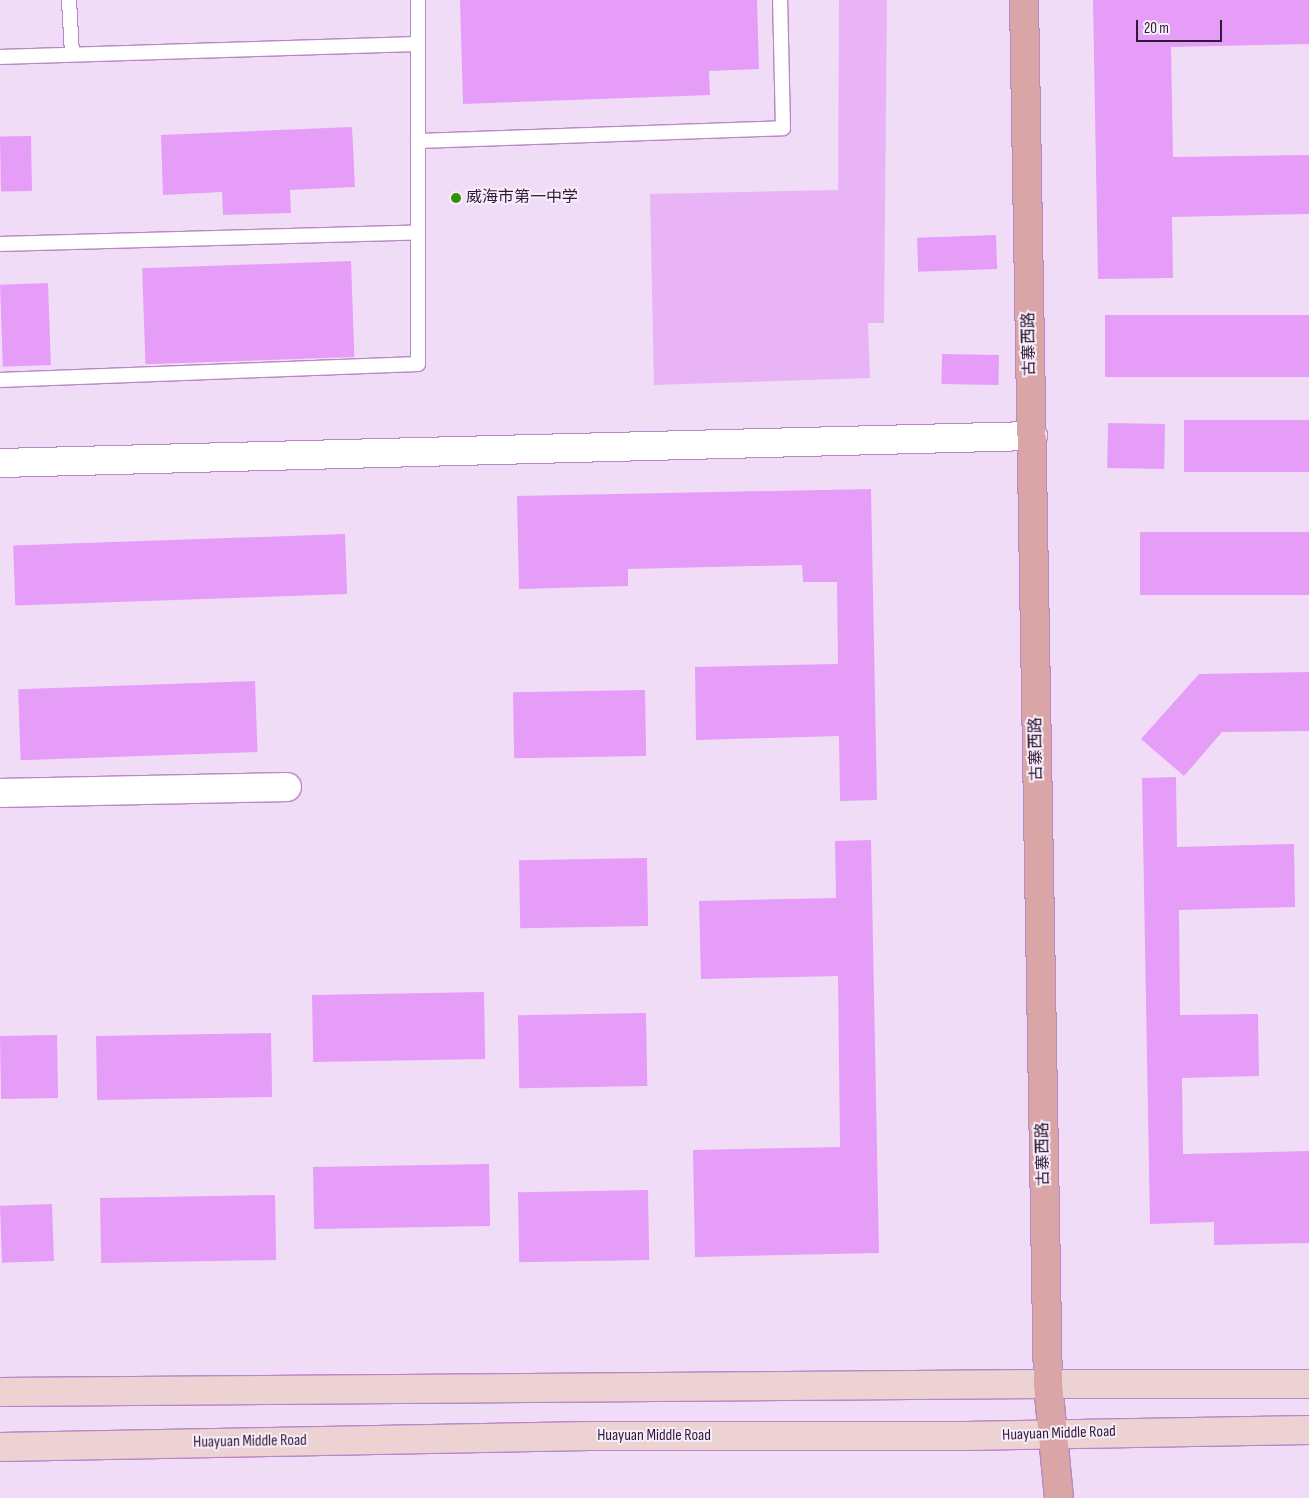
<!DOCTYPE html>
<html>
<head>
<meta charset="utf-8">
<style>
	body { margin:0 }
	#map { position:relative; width:1309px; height:1498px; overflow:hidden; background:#f1dcf7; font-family:"Sofia Sans Condensed","Noto Sans SC",sans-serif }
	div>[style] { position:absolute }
	.green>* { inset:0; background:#e8b4f6 }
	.building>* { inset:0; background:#e59df8; transform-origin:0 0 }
	.roads { filter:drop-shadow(1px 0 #b986c6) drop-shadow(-1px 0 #b986c6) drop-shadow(0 1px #b986c6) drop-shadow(0 -1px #b986c6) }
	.service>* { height:14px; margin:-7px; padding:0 7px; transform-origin:7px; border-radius:7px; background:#fff }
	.minor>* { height:28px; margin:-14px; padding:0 14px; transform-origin:14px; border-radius:14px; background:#fff }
	.secondary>* { height:28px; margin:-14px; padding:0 14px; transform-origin:14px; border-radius:14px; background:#edd2d3 }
	.primary>* { height:28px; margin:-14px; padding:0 14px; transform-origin:14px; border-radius:14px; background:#daa5a6 }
	.dots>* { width:14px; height:14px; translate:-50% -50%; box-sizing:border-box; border:2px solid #f8edfb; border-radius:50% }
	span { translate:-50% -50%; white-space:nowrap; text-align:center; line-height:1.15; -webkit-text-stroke:4px #f8edfb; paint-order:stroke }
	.poi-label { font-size:16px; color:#301b35 }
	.left { translate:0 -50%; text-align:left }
	.street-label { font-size:16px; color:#301b35 }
	.scale { position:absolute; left:1136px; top:20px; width:86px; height:22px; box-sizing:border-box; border:2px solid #301b35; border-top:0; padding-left:6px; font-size:15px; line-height:18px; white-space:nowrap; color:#301b35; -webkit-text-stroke:4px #f8edfb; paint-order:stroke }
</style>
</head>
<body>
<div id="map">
	<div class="green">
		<i style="clip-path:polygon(839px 0,887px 0,884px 323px,868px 323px,870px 378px,654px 385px,650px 194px,838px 190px)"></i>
	</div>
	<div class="building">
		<i style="clip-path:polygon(460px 0,757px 0,759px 69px,709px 71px,710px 95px,463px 104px)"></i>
		<i style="clip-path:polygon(1093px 0,1309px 0,1309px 44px,1171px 47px,1173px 157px,1309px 155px,1309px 214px,1172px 217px,1173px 278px,1098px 279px)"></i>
		<i style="clip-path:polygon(352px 127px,355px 187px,290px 190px,291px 213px,223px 215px,222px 192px,163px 195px,161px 135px)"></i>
		<i style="left:31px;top:136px;width:55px;height:31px;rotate:89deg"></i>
		<i style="left:996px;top:235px;width:34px;height:79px;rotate:88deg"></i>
		<i style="left:351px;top:261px;width:96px;height:209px;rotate:88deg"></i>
		<i style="left:48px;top:283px;width:82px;height:48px;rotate:88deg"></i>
		<i style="left:1309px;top:315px;width:62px;height:204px;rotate:90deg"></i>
		<i style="left:942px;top:354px;width:57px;height:30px;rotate:1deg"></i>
		<i style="left:1184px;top:420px;width:125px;height:52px"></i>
		<i style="left:1108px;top:423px;width:57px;height:45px;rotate:1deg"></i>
		<i style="clip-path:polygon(871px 489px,877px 800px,840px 801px,839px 736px,696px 740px,695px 667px,838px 664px,837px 582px,803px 582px,802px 565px,628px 569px,628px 586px,519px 589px,517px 496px)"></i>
		<i style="left:1309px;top:532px;width:63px;height:169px;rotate:90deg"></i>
		<i style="left:345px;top:534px;width:60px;height:332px;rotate:88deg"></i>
		<i style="clip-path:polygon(1309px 672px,1309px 731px,1222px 732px,1184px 776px,1141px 739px,1199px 674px)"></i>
		<i style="left:255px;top:681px;width:71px;height:237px;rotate:88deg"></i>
		<i style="left:645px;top:690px;width:66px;height:132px;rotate:89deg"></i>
		<i style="clip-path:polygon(1176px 777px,1177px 847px,1294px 844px,1295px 907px,1179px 910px,1180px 1015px,1258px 1014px,1259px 1076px,1182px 1078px,1183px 1154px,1309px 1151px,1309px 1243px,1214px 1245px,1214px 1222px,1150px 1224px,1142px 778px)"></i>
		<i style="clip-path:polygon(871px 840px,879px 1253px,695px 1257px,693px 1150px,840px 1147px,838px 976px,701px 979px,699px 901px,836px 898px,835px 841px)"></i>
		<i style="left:647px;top:858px;width:68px;height:128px;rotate:89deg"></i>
		<i style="left:484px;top:992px;width:67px;height:172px;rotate:89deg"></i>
		<i style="left:646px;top:1013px;width:73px;height:128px;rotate:89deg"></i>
		<i style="left:271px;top:1033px;width:64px;height:175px;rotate:89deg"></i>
		<i style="left:57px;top:1035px;width:63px;height:57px;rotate:89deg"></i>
		<i style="left:489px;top:1164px;width:62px;height:176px;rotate:89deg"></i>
		<i style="left:648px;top:1190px;width:70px;height:130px;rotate:89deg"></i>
		<i style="left:275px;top:1195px;width:65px;height:175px;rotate:89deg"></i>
		<i style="left:52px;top:1204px;width:57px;height:52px;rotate:88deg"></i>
	</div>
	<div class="roads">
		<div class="service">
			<i style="left:69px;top:0;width:54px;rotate:86.8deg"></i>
			<i style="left:0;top:57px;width:418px;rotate:-1.8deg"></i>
			<i style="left:418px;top:141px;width:365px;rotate:-2deg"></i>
			<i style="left:783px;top:128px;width:128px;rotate:-91.3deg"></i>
			<i style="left:0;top:244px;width:418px;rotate:-1.6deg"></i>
			<i style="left:0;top:380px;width:418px;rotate:-2.2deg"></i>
			<i style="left:418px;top:364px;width:364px;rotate:-90deg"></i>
		</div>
		<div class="minor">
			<i style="left:0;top:463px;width:1033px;rotate:-1.5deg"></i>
			<i style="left:0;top:793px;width:287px;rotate:-1.2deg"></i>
		</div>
		<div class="secondary">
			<i style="left:0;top:1392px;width:1048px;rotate:-0.44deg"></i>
			<i style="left:1048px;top:1384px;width:261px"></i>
			<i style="left:0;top:1447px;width:590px;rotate:-1.07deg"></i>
			<i style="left:590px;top:1436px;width:376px"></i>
			<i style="left:966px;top:1436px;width:343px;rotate:-1deg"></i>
		</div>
		<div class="primary">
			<i style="left:1024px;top:0;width:1384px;rotate:89.01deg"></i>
			<i style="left:1048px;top:1384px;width:115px;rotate:84.5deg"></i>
		</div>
	</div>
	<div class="dots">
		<i style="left:456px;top:198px;background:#339004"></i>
	</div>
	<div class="poi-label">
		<span class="left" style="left:466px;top:198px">威海市第一中学</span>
	</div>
	<div class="street-label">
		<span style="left:1030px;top:344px;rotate:-91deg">古寨西路</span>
		<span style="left:1037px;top:749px;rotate:-91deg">古寨西路</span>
		<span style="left:1044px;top:1154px;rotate:-91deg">古寨西路</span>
		<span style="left:1059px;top:1434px;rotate:-2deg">Huayuan Middle Road</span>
		<span style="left:654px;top:1436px">Huayuan Middle Road</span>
		<span style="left:250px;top:1442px;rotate:-1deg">Huayuan Middle Road</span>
	</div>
	<div class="scale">20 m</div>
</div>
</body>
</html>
